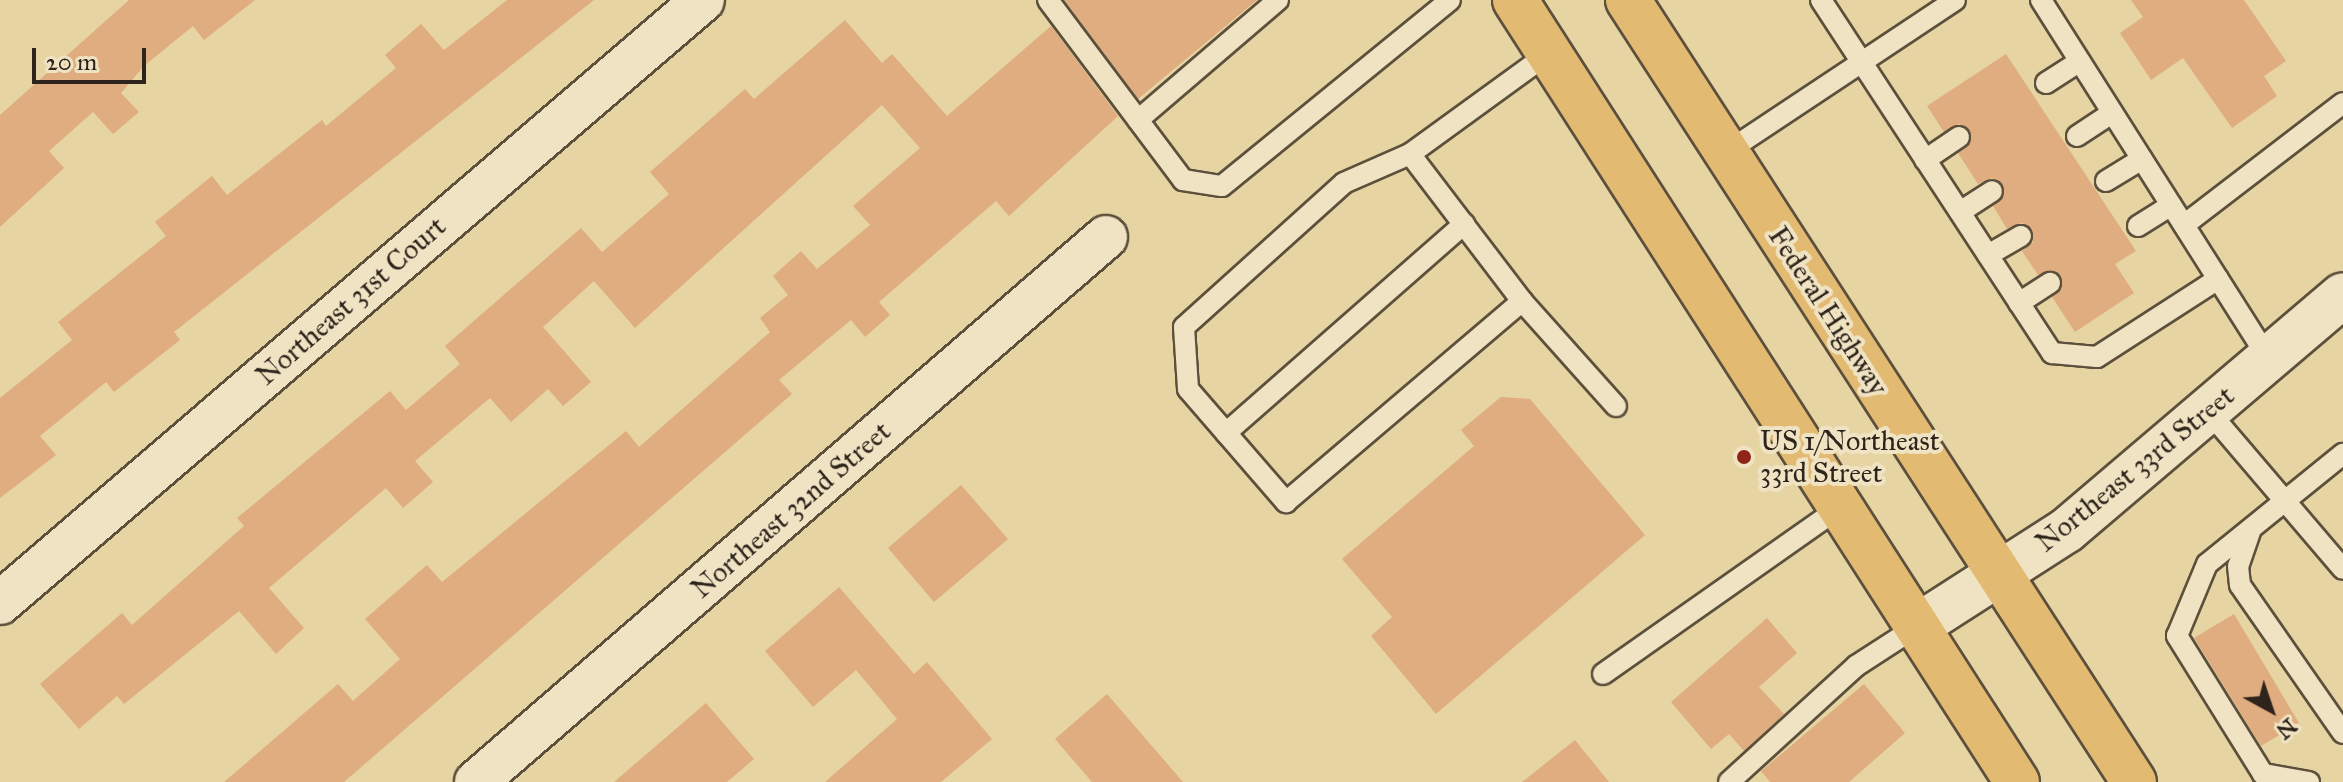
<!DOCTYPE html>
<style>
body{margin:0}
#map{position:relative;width:2343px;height:782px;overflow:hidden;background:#e6d4a2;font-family:"IM FELL Great Primer",serif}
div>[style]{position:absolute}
.building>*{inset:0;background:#dfad7f}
.roads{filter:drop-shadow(2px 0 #5c503d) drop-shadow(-2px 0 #5c503d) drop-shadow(0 2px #5c503d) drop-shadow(0 -2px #5c503d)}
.lane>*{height:20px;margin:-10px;padding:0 10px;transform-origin:10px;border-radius:10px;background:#efe3c3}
.street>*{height:42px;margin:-21px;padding:0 21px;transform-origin:21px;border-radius:21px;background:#efe3c3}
.secondary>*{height:44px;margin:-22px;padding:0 22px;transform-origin:22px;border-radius:22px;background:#efe3c3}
.primary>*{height:44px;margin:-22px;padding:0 22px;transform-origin:22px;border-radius:22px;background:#e3ba71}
.dots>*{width:22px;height:22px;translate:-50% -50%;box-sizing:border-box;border:4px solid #efe3c3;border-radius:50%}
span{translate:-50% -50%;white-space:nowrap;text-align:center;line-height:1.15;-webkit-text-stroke:8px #efe3c3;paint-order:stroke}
.street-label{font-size:28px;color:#2e241b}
.poi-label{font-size:28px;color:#2e241b}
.left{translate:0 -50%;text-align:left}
.north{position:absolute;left:2231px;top:670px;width:80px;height:80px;-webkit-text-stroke:6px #efe3c3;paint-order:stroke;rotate:140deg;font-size:22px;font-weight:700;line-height:32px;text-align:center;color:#2e241b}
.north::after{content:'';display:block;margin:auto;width:28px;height:36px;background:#2e241b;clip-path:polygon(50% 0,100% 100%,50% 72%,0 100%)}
.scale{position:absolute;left:32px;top:48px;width:114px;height:36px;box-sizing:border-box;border:4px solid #2e241b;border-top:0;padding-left:10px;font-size:24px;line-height:28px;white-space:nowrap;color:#2e241b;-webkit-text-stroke:6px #efe3c3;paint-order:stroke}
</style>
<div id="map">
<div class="building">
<i style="clip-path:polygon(129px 0,255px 0,204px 40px,193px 26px,144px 66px,121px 93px,139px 112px,113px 134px,93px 112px,49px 151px,64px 168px,0 227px,0 115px)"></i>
<i style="clip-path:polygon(507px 0,594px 0,174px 332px,180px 340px,114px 392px,106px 382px,40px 436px,56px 455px,0 498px,0 398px,72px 340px,58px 322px,166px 236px,155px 222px,212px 176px,227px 195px,322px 120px,326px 126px,396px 68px,385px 55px,421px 24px,444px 50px)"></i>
<i style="clip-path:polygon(1064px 0,1257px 0,1138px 99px)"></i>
<i style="clip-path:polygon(2131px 0,2244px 0,2286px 61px,2264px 76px,2277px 96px,2232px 128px,2183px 58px,2151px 80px,2120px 33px,2143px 17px)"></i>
<i style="clip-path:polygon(845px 20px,882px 63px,892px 54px,947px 116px,1051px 26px,1118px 116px,1009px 216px,996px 201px,879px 302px,890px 315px,865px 337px,851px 320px,779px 380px,792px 394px,344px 782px,224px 782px,338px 684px,353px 701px,400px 659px,365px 619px,427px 565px,442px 582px,626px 431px,639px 447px,770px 332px,760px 318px,788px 295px,773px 276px,801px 251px,817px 269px,870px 225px,853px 206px,920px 148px,882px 105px,635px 328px,594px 281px,543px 327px,591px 382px,563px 406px,548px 389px,511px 422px,490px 398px,415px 461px,433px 482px,403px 508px,386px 488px,269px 588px,304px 628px,276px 654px,239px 611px,124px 704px,117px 696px,79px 729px,40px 684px,122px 613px,132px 625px,244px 526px,237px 518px,390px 391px,406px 410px,460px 364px,445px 346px,581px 228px,602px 252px,669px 194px,650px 172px,745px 89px,754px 99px)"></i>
<i style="clip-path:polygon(2006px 54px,2136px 251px,2115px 264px,2134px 293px,2075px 332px,2052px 297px,2062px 288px,2060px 275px,2038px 275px,2022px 251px,2033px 242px,2032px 229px,2022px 223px,2007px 229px,1993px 206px,2004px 196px,2002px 183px,1992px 178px,1978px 184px,1958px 153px,1970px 143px,1970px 130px,1959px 124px,1944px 132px,1927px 106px)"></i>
<i style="clip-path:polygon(1501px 397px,1530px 399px,1645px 535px,1436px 714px,1371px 636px,1392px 617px,1342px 559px,1474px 446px,1461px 430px)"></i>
<i style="clip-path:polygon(961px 485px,1008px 539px,934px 602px,888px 548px)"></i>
<i style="clip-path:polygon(839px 587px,914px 674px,927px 662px,992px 739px,941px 782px,825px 782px,897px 719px,856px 670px,813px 707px,765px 651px)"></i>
<i style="clip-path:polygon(2234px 614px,2299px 723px,2261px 746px,2194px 638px)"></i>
<i style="clip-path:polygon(1767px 618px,1797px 653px,1759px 687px,1784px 714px,1744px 751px,1729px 734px,1711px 749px,1671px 702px)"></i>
<i style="clip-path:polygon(1864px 684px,1905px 733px,1849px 782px,1770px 782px,1761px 771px)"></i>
<i style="clip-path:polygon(1107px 694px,1183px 782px,1092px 782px,1055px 739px)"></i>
<i style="clip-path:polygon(706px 703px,754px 759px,727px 782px,614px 782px)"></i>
<i style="clip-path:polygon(1575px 740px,1609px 782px,1522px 782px)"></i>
</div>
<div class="roads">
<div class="lane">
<i style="left:1048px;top:0;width:150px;rotate:53.1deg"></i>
<i style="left:1278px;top:0;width:184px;rotate:139.4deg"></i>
<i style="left:1138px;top:120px;width:75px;rotate:53.1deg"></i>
<i style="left:1183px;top:180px;width:39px;rotate:9deg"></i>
<i style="left:1222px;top:186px;width:294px;rotate:-39.2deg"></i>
<i style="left:1821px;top:0;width:422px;rotate:56.8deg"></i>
<i style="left:2052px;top:353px;width:45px;rotate:5.1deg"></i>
<i style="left:2097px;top:357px;width:144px;rotate:-32.8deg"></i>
<i style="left:2041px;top:0;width:425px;rotate:57.6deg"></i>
<i style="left:1549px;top:53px;width:172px;rotate:144deg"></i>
<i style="left:1410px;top:154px;width:72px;rotate:156.3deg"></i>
<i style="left:1344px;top:183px;width:215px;rotate:138deg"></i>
<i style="left:1184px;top:327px;width:62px;rotate:86.3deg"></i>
<i style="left:1188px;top:389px;width:150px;rotate:49.1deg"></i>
<i style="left:1286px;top:502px;width:310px;rotate:-40.4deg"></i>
<i style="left:1522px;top:301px;width:141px;rotate:48.2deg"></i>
<i style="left:2046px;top:83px;width:40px;rotate:-32.9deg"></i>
<i style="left:2077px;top:136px;width:42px;rotate:-33.3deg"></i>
<i style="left:1725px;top:153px;width:276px;rotate:-33.6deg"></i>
<i style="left:1410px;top:154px;width:185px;rotate:52.7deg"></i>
<i style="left:1925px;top:160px;width:41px;rotate:-34.1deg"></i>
<i style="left:2106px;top:181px;width:42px;rotate:-31.4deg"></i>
<i style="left:1960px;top:212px;width:38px;rotate:-33deg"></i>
<i style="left:2184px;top:225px;width:200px;rotate:-37.5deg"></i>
<i style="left:2138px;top:226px;width:39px;rotate:-32deg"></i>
<i style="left:1988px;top:255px;width:38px;rotate:-30deg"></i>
<i style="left:2019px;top:303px;width:37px;rotate:-33deg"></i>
<i style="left:2209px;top:412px;width:206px;rotate:49.5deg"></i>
<i style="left:1226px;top:433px;width:317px;rotate:-41.3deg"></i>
<i style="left:2250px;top:532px;width:36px;rotate:109deg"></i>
<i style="left:2238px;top:566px;width:19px;rotate:84deg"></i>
<i style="left:2240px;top:585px;width:180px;rotate:55.2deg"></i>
<i style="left:1603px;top:674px;width:291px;rotate:-35.1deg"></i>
<i style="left:1729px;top:782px;width:172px;rotate:-42.4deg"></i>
<i style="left:1856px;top:666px;width:72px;rotate:-33deg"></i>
<i style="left:2309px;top:782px;width:47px;rotate:-170.1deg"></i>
<i style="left:2263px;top:774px;width:163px;rotate:-121.9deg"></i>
<i style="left:2177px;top:636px;width:78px;rotate:-67.4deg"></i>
<i style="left:2207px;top:564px;width:175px;rotate:-39deg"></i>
</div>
<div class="street">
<i style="left:0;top:603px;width:926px;rotate:-40.62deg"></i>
<i style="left:476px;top:782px;width:833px;rotate:-40.86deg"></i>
</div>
<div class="secondary">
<i style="left:1916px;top:627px;width:179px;rotate:-32.7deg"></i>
<i style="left:2067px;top:530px;width:362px;rotate:-40.4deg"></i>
</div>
<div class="primary">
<i style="left:1515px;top:0;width:929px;rotate:57.3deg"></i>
<i style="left:1628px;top:0;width:931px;rotate:57.09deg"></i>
</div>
</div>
<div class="dots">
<i style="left:1744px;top:457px;background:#8f2418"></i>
</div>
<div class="street-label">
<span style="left:351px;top:301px;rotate:-41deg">Northeast 31st Court</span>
<span style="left:1828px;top:311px;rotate:57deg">Federal Highway</span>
<span style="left:2135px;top:469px;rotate:-39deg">Northeast 33rd Street</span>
<span style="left:791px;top:510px;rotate:-41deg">Northeast 32nd Street</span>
</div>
<div class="poi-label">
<span class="left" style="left:1760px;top:457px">US 1/Northeast<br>33rd Street</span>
</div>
<div class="north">N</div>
<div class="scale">20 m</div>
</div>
